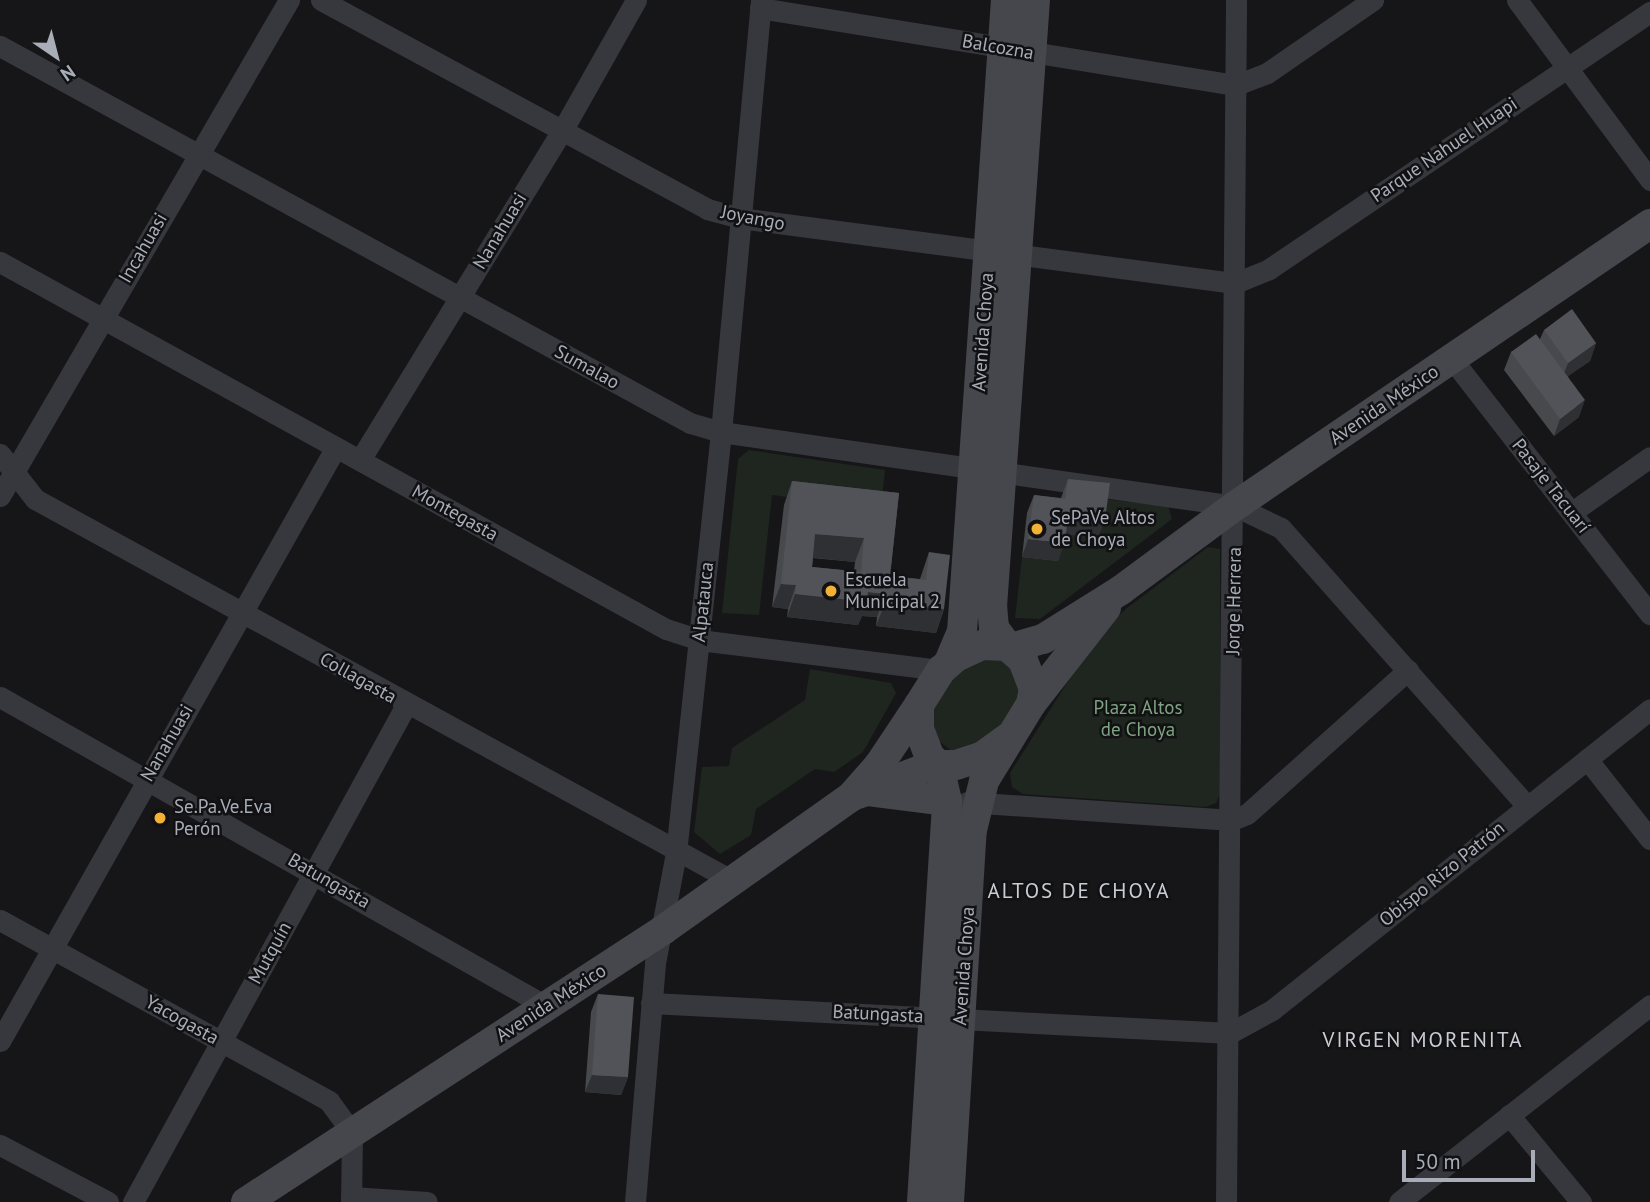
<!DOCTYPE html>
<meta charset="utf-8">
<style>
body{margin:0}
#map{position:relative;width:1650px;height:1202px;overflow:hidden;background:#161618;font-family:"PT Sans",sans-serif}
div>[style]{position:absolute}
.green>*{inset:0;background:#1e261f}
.street>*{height:21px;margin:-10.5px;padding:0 10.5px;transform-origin:10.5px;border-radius:10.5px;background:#37383d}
.secondary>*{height:30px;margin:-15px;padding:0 15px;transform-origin:15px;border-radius:15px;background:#45474d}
.wall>*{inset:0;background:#47494d}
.shaded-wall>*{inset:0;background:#2f3033}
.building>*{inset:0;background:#525359}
.dots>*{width:19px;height:19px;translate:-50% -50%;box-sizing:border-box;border:4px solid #111113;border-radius:50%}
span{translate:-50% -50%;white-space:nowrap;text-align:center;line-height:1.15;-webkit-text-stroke:5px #111113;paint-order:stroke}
.street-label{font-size:19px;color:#a8adb8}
.poi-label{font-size:19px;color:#a8adb8}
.left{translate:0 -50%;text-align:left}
.park-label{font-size:19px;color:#7fa381}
.neighbourhood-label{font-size:21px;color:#c9ccd4;letter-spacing:2px}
.north{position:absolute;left:21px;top:21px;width:70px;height:70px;-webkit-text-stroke:5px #111113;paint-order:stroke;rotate:145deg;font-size:19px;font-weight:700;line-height:28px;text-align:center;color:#a8adb8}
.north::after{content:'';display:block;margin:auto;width:24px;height:32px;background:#a8adb8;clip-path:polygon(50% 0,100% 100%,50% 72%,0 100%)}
.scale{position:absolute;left:1402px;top:1150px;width:133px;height:32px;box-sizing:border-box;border:4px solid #a8adb8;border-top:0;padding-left:9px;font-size:21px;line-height:24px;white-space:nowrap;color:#a8adb8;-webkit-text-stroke:5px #111113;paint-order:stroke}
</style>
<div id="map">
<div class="green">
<i style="clip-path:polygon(749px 450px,885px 470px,881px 509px,772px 495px,759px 615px,722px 613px,738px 459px)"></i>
<i style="clip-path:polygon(1103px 499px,1168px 506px,1172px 519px,1040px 619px,1015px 618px,1022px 557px,1061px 534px)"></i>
<i style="clip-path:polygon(1208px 547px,1220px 549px,1221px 792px,1216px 803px,1206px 807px,1023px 794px,1012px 787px,1010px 773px,1096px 637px,1127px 608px)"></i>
<i style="clip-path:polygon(1002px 655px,1024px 684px,1002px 734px,953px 752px,939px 741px,932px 720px,934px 705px,960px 665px)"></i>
<i style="clip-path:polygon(810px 669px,891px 683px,896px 693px,863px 752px,834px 772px,815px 769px,756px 809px,751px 835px,720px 854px,694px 832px,702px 767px,729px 766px,732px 748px,805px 700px)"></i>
</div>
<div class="street">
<i style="left:321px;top:0;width:439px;rotate:28.4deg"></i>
<i style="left:707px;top:209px;width:34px;rotate:15deg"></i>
<i style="left:740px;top:218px;width:499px;rotate:7.5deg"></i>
<i style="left:1235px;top:283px;width:37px;rotate:-22deg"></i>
<i style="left:1269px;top:269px;width:460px;rotate:-34deg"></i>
<i style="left:1517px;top:0;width:224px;rotate:53.5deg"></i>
<i style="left:760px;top:8px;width:482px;rotate:9.2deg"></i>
<i style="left:1236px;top:85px;width:33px;rotate:-21deg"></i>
<i style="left:1267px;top:73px;width:129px;rotate:-34.6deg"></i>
<i style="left:0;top:46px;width:786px;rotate:28.65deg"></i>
<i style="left:690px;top:423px;width:32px;rotate:16deg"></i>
<i style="left:721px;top:432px;width:519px;rotate:8.19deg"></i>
<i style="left:1235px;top:506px;width:51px;rotate:25.6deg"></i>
<i style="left:1281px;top:528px;width:371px;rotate:48.5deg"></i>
<i style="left:0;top:262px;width:760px;rotate:28.86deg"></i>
<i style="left:666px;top:629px;width:35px;rotate:18deg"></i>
<i style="left:699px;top:640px;width:244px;rotate:7.1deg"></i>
<i style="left:1452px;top:359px;width:323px;rotate:52.2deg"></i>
<i style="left:0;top:454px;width:57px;rotate:52.1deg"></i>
<i style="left:35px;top:499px;width:796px;rotate:28.69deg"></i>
<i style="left:360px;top:460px;width:386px;rotate:-58.5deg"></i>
<i style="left:562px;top:131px;width:150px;rotate:-60.5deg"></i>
<i style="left:0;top:496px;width:574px;rotate:-59.77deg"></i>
<i style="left:1572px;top:512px;width:95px;rotate:-35.2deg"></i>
<i style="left:0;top:697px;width:627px;rotate:29.51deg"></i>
<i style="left:1587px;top:759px;width:102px;rotate:51.8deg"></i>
<i style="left:967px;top:802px;width:266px;rotate:3.9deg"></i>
<i style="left:1232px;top:820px;width:16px;rotate:-22deg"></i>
<i style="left:1247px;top:814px;width:216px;rotate:-41.8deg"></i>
<i style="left:0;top:920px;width:376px;rotate:28.8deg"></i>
<i style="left:329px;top:1101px;width:39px;rotate:54deg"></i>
<i style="left:352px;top:1133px;width:69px;rotate:90.8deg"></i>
<i style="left:651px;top:1003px;width:580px;rotate:2.97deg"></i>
<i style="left:1230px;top:1033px;width:48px;rotate:-28.7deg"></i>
<i style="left:1272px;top:1010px;width:483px;rotate:-38.5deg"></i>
<i style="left:0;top:1041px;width:682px;rotate:-60.51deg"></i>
<i style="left:1509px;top:1115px;width:113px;rotate:50.4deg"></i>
<i style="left:0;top:1145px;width:122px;rotate:27.8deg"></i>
<i style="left:351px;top:1197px;width:76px;rotate:3.8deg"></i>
<i style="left:133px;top:1202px;width:567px;rotate:-61.22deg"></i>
<i style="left:635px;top:1202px;width:240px;rotate:-85.2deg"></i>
<i style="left:655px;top:963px;width:112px;rotate:-79.2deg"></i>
<i style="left:676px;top:853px;width:423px;rotate:-83.9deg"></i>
<i style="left:721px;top:432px;width:434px;rotate:-84.7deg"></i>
<i style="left:1226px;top:1202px;width:1202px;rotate:-89.52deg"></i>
<i style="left:1399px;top:1202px;width:319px;rotate:-38.1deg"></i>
</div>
<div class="secondary">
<i style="left:1007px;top:646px;width:22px;rotate:-126deg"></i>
<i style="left:994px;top:628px;width:21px;rotate:-95deg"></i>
<i style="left:992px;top:607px;width:609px;rotate:-85.95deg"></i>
<i style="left:1011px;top:648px;width:33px;rotate:-16deg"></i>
<i style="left:1043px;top:639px;width:92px;rotate:-32.1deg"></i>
<i style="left:1121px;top:590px;width:142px;rotate:-36.4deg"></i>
<i style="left:1235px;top:506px;width:502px;rotate:-34.2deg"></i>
<i style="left:949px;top:662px;width:33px;rotate:-67deg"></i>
<i style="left:962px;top:632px;width:634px;rotate:-86.02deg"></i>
<i style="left:1031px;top:704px;width:122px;rotate:-52deg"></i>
<i style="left:868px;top:791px;width:80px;rotate:7.2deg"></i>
<i style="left:858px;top:794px;width:84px;rotate:-21deg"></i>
<i style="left:246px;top:1202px;width:498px;rotate:-33.1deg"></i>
<i style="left:663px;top:930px;width:230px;rotate:-35.3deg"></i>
<i style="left:851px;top:797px;width:43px;rotate:-48.8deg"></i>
<i style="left:879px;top:765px;width:72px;rotate:-56.3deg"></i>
<i style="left:922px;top:1202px;width:402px;rotate:-86.4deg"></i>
<i style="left:947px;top:801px;width:37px;rotate:-103deg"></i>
<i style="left:949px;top:1202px;width:373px;rotate:-86.5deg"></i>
<i style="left:972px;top:830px;width:50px;rotate:-76.2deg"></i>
<i style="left:984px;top:781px;width:90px;rotate:-58.6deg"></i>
<i style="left:1031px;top:704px;width:15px;rotate:-79deg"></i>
<i style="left:1034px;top:689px;width:31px;rotate:-111deg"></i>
<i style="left:1023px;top:660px;width:21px;rotate:-139deg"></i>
<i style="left:1007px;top:646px;width:25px;rotate:-178deg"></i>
<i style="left:982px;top:645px;width:29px;rotate:155deg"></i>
<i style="left:956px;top:657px;width:20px;rotate:139deg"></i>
<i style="left:941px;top:670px;width:41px;rotate:122.2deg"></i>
<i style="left:919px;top:705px;width:24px;rotate:90deg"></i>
<i style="left:919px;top:729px;width:30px;rotate:69deg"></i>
<i style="left:930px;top:757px;width:12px;rotate:42deg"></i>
<i style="left:939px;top:765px;width:17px"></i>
<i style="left:956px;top:765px;width:28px;rotate:-18deg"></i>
<i style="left:983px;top:756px;width:32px;rotate:-36deg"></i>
</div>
<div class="wall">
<i style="clip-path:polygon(1544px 330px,1596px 343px,1590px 361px,1568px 376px,1579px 417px,1554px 436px,1504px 370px,1511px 352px,1540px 339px)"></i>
<i style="clip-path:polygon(1068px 479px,1098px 538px,1066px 534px,1058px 561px,1022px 557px,1027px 513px,1034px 495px,1061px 498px)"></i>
<i style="clip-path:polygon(evenodd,792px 481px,899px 493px,890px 576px,920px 579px,929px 552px,944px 609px,936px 633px,876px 626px,877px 617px,862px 616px,858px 625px,787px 617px,788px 609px,772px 607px,784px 505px,792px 481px,813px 558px,855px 562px,854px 571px,812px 567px,813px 558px)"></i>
<i style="clip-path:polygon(598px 994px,628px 1077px,621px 1095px,585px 1092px,591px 1012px)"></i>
</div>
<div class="shaded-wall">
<i style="clip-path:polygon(1596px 343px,1590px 361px,1561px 381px,1568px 363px)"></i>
<i style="clip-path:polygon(1585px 400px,1579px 417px,1554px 436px,1560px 419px)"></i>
<i style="clip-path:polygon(1068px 516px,1105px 520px,1098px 538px,1061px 534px)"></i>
<i style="clip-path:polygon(815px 534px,864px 538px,855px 562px,807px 557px)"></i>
<i style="clip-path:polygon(1028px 539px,1065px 543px,1058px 561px,1022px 557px)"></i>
<i style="clip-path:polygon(781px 584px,796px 585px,788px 609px,772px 607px)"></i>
<i style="clip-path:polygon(868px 592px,886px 594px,877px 617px,862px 616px,858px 625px,787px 617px,795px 594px)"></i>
<i style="clip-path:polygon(885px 603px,944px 609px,936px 633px,876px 626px)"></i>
<i style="clip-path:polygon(592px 1075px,628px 1077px,621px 1095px,585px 1092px)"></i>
</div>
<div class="building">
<i style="clip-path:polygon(1572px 309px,1596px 343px,1568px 363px,1544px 330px)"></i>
<i style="clip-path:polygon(1536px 334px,1585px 400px,1560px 419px,1511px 352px)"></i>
<i style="clip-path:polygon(1068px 479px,1110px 483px,1105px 520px,1068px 516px,1065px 543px,1028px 539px,1034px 495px,1065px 499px)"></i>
<i style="clip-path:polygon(evenodd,792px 481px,899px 493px,890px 576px,926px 580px,929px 552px,950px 555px,944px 609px,885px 603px,886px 594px,868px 592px,867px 602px,795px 594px,796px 585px,781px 584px,792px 481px,815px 534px,864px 538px,861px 572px,812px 567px,815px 534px)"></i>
<i style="clip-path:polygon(598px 994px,634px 997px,628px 1077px,592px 1075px)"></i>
</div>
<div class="dots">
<i style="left:1037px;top:529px;background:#f2b134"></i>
<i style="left:831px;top:591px;background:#f2b134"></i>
<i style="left:160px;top:818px;background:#f2b134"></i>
</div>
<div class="street-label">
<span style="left:998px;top:47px;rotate:10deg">Balcozna</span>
<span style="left:1444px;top:150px;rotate:-34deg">Parque Nahuel Huapi</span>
<span style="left:753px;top:218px;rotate:11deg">Joyango</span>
<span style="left:500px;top:231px;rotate:-59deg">Nanahuasi</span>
<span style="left:143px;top:248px;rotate:-60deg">Incahuasi</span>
<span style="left:983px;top:332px;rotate:-86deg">Avenida Choya</span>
<span style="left:587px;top:367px;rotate:29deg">Sumalao</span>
<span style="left:1384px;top:405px;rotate:-34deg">Avenida México</span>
<span style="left:1551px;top:486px;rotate:52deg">Pasaje Tacuarí</span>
<span style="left:455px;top:513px;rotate:29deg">Montegasta</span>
<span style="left:1234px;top:601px;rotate:-89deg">Jorge Herrera</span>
<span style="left:703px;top:602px;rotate:-84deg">Alpatauca</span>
<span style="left:358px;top:678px;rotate:29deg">Collagasta</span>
<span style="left:167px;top:743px;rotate:-60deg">Nanahuasi</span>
<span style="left:1442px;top:874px;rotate:-39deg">Obispo Rizo Patrón</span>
<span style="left:329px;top:881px;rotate:30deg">Batungasta</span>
<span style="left:270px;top:953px;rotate:-61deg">Mutquín</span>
<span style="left:964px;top:966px;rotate:-86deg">Avenida Choya</span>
<span style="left:551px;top:1003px;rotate:-33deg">Avenida México</span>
<span style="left:878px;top:1014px;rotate:3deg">Batungasta</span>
<span style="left:182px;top:1020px;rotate:29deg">Yacogasta</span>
</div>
<div class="poi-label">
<span class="left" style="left:1051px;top:529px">SePaVe Altos<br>de Choya</span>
<span class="left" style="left:845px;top:591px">Escuela<br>Municipal 2</span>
<span class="left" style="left:174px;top:818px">Se.Pa.Ve.Eva<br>Perón</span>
</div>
<div class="park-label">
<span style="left:1138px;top:719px">Plaza Altos<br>de Choya</span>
</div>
<div class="neighbourhood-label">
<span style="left:1079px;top:891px">ALTOS DE CHOYA</span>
<span style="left:1423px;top:1040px">VIRGEN MORENITA</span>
</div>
<div class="north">N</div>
<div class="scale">50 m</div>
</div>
